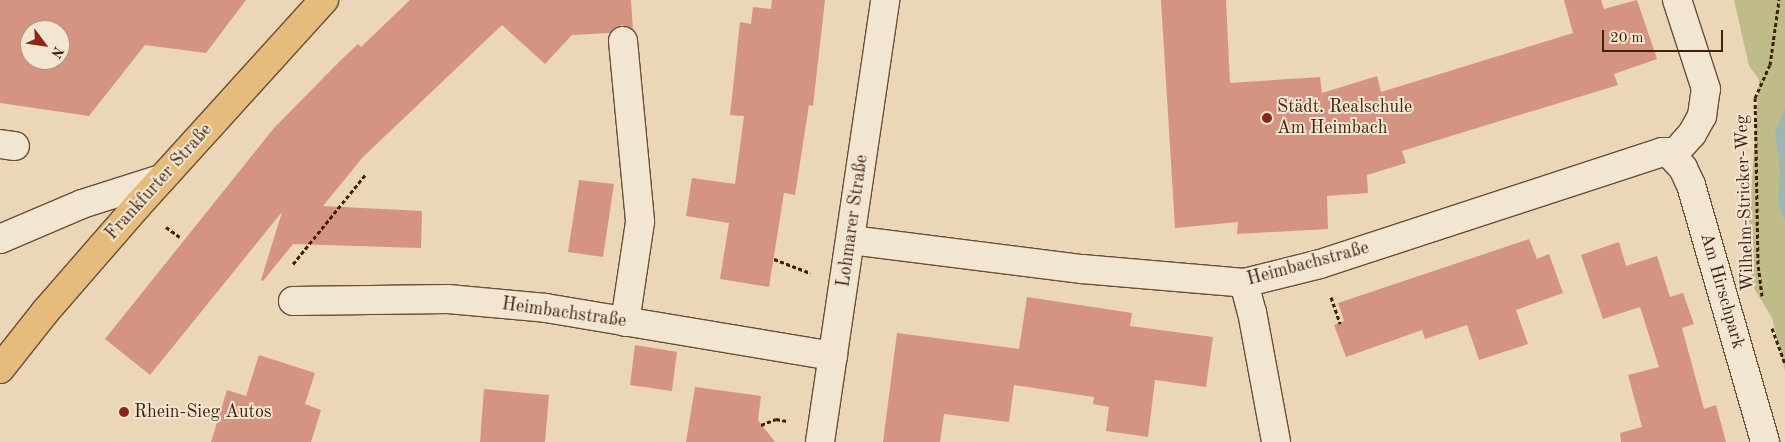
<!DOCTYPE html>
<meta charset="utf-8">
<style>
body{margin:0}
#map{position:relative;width:1785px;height:442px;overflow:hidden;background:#ebd7b8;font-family:"Old Standard TT",serif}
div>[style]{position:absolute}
.green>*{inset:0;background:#c0bc89}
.water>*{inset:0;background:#99b8b4}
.building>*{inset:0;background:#d59482}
.path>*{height:3px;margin-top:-1.5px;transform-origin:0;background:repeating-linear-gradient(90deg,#3f210b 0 4px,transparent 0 6.5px)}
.roads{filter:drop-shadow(1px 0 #6a4e36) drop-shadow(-1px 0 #6a4e36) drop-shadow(0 1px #6a4e36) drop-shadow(0 -1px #6a4e36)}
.minor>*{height:28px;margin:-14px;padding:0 14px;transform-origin:14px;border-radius:14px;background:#f2e5d1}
.major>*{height:28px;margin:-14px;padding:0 14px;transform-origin:14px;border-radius:14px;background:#e6bc7c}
.dots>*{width:14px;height:14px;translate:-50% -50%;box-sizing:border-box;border:2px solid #f2e5d1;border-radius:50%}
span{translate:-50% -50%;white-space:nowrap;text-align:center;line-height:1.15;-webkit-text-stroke:4px #f2e5d1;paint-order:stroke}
.poi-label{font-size:18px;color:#3f210b}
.left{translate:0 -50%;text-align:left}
.street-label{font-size:18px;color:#3f210b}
.north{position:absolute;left:20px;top:20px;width:50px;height:50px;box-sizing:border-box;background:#f2e5d1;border:1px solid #aa9782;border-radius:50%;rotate:121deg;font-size:14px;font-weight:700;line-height:20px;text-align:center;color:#3f210b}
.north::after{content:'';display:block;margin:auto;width:18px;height:22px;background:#8f2418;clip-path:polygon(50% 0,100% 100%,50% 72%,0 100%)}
.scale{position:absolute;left:1602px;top:30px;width:121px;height:22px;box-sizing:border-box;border:2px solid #3f210b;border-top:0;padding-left:6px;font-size:15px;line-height:18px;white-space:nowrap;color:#3f210b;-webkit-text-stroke:4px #f2e5d1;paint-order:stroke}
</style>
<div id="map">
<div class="green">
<i style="clip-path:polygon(1734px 0,1785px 0,1785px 371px,1772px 318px,1752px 285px,1749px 223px,1759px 79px,1749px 66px)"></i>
</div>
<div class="water">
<i style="clip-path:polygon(1785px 108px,1785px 221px,1778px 204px,1780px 170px,1775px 132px)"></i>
</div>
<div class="building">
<i style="clip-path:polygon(evenodd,0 0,246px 0,206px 53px,145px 45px,89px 116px,0 103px,0 0,30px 30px,60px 30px,60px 60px,30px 60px,30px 30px)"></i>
<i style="clip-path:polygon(410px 0,631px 0,633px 30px,622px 25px,614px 28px,610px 33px,572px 35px,545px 64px,502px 25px,363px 157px,323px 206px,422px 211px,421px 248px,293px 244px,263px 281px,261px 280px,282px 212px,150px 375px,105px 339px,274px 128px,340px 61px,358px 44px,361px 47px)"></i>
<i style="clip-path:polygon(772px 0,825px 0,813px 106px,809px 105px,795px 195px,784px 193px,769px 287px,720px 279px,729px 223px,686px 216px,692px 178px,735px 184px,744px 116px,730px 115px,740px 22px,751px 24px,753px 7px,771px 9px)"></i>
<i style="clip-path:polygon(1161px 0,1226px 0,1230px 83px,1320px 77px,1322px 93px,1377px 76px,1381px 92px,1573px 33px,1564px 0,1601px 0,1604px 9px,1637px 0,1657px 59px,1614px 74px,1618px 85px,1402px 151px,1406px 163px,1367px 175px,1368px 193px,1327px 196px,1328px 229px,1237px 234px,1238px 222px,1175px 228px)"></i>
<i style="clip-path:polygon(579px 180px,614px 184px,603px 257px,568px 252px)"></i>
<i style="clip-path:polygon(1529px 239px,1537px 259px,1549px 254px,1563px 293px,1516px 310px,1528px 344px,1479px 360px,1467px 325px,1425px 339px,1422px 330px,1346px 357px,1334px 325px,1344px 321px,1338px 303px)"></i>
<i style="clip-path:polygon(1619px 242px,1626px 266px,1657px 256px,1670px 297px,1683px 293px,1694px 324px,1682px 328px,1704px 409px,1716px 405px,1726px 442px,1621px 442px,1620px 433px,1642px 427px,1628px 375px,1659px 367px,1640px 307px,1603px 319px,1581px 255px)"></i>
<i style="clip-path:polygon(1027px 297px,1132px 313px,1130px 326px,1213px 337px,1206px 387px,1155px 380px,1148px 437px,1106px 431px,1109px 407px,1093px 404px,1094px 397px,1014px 385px,1009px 422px,944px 414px,940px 442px,883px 442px,897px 333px,1019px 349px)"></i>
<i style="clip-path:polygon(635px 345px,677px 352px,672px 391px,630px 385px)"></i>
<i style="clip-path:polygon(259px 355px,315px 373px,305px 404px,321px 410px,311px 442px,211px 442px,227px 390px,246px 396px)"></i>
<i style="clip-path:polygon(695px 387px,761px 396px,758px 420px,775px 442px,686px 442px)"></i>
<i style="clip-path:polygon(484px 389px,549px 395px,545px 442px,480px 442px)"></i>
</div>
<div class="path">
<i style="left:166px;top:227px;width:17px;rotate:36deg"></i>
<i style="left:774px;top:259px;width:39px;rotate:21deg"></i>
<i style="left:293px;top:264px;width:116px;rotate:-51deg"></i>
<i style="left:1762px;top:296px;width:32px;rotate:-97deg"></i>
<i style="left:1758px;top:264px;width:166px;rotate:-91deg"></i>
<i style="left:1755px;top:98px;width:36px;rotate:-66deg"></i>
<i style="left:1770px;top:65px;width:66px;rotate:-82.1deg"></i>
<i style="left:1331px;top:297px;width:28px;rotate:71deg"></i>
<i style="left:1772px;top:328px;width:37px;rotate:70deg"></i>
<i style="left:761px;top:425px;width:16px;rotate:-22deg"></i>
<i style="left:776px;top:419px;width:11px;rotate:10deg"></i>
</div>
<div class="roads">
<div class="minor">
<i style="left:623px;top:41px;width:182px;rotate:84.6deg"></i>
<i style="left:640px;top:222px;width:101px;rotate:98.5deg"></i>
<i style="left:0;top:144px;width:15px;rotate:8deg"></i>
<i style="left:1673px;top:155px;width:28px;rotate:-48deg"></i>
<i style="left:1692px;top:134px;width:21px;rotate:-61deg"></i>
<i style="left:1702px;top:116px;width:27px;rotate:-82deg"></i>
<i style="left:1706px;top:89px;width:94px;rotate:-108deg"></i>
<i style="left:0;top:239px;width:89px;rotate:-23.1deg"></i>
<i style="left:82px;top:204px;width:83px;rotate:-17.6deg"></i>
<i style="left:851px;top:240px;width:233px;rotate:7.2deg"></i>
<i style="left:1082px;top:269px;width:163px;rotate:4.9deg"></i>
<i style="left:1244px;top:283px;width:78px;rotate:-14deg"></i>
<i style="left:1320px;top:264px;width:360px;rotate:-18.1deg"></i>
<i style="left:1662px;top:152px;width:6px"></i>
<i style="left:1668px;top:152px;width:22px;rotate:47deg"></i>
<i style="left:1683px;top:168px;width:19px;rotate:65deg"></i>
<i style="left:1691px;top:185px;width:267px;rotate:73.9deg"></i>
<i style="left:1244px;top:283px;width:30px;rotate:75deg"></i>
<i style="left:1252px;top:312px;width:132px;rotate:79.5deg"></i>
<i style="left:293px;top:301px;width:155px;rotate:-0.7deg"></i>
<i style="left:448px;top:299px;width:98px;rotate:5.2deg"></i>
<i style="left:546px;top:308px;width:291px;rotate:9.5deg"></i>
<i style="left:820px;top:442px;width:447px;rotate:-81.6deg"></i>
</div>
<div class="major">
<i style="left:0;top:369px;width:73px;rotate:-51.7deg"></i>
<i style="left:45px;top:312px;width:142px;rotate:-49deg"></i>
<i style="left:138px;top:205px;width:277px;rotate:-47.8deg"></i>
</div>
</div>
<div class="dots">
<i style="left:1267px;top:118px;background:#8f2418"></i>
<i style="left:124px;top:412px;background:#8f2418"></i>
</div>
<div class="poi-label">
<span class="left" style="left:1277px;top:118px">Städt. Realschule<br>Am Heimbach</span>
<span class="left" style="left:134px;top:412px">Rhein-Sieg Autos</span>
</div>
<div class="street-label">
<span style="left:159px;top:182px;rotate:-48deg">Frankfurter Straße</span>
<span style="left:1745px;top:203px;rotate:-92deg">Wilhelm-Stricker-Weg</span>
<span style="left:853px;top:221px;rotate:-82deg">Lohmarer Straße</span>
<span style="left:1308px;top:264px;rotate:-15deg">Heimbachstraße</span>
<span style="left:1722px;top:291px;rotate:74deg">Am Hirschpark</span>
<span style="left:564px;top:313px;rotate:8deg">Heimbachstraße</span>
</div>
<div class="north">N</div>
<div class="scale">20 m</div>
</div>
